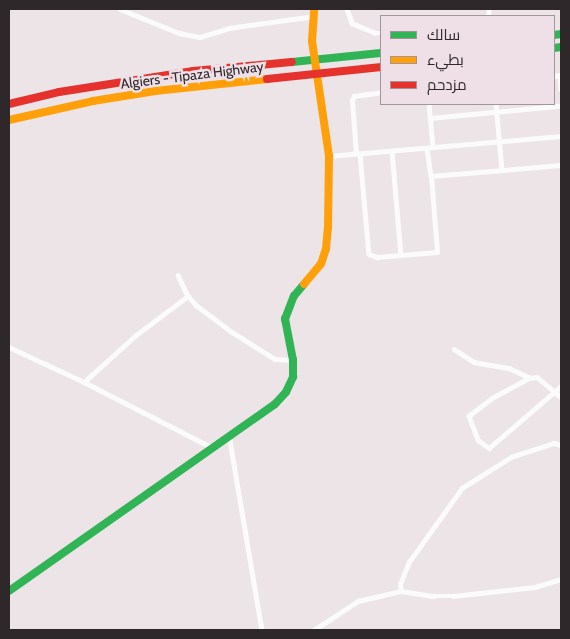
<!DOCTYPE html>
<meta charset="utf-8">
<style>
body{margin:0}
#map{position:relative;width:570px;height:639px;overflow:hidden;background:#ece4e7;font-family:Cabin,Cairo,sans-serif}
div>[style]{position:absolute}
.street>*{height:4.5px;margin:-2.25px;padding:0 2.25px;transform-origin:2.25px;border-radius:2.25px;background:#fcfbfb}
.fast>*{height:8px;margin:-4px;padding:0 4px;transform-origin:4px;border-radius:4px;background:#30b455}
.slow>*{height:8px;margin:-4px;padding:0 4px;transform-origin:4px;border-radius:4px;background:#ff9f0a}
.jam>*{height:8px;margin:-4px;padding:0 4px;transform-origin:4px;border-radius:4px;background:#e5322d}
span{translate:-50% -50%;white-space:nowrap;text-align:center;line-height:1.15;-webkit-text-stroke:5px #efe0e7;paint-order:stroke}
.street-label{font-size:14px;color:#2e282b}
.frame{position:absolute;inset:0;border:10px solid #2e282b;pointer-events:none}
.legend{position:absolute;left:380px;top:15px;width:175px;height:90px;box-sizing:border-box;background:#efe0e7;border:1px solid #a2969c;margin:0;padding:6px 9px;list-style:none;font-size:15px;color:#2e282b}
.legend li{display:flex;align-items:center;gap:10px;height:25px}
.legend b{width:25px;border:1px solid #a2969c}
</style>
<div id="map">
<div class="street">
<i style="left:120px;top:9px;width:64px;rotate:22.1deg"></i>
<i style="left:179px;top:33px;width:21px;rotate:11deg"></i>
<i style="left:200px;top:37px;width:30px;rotate:-17deg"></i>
<i style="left:229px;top:28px;width:86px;rotate:-8deg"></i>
<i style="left:347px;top:9px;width:15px;rotate:70deg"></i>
<i style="left:352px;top:23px;width:25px;rotate:23deg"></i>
<i style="left:375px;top:33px;width:6px"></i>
<i style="left:489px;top:9px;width:7px;rotate:90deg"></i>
<i style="left:560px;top:75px;width:14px;rotate:86deg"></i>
<i style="left:554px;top:76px;width:7px;rotate:-8deg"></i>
<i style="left:429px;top:104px;width:43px;rotate:84.7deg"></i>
<i style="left:496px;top:104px;width:66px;rotate:84.8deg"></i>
<i style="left:430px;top:118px;width:129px;rotate:-5.4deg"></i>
<i style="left:427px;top:148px;width:28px;rotate:82deg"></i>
<i style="left:431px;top:176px;width:130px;rotate:-4.8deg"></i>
<i style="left:392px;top:151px;width:104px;rotate:85.1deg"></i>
<i style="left:356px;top:154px;width:53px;rotate:-94.3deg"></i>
<i style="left:352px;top:101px;width:5px;rotate:-68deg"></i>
<i style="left:354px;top:96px;width:27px;rotate:-8deg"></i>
<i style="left:360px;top:154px;width:100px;rotate:84.9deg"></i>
<i style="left:369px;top:254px;width:9px;rotate:21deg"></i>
<i style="left:377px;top:257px;width:60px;rotate:-4.8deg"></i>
<i style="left:437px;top:252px;width:76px;rotate:-94.5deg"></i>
<i style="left:329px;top:156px;width:233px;rotate:-4.9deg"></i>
<i style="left:178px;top:275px;width:23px;rotate:65deg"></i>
<i style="left:188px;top:296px;width:12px;rotate:48deg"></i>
<i style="left:196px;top:305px;width:45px;rotate:36.9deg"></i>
<i style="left:232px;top:332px;width:51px;rotate:32.1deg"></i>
<i style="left:275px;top:359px;width:18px;rotate:3deg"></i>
<i style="left:9px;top:347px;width:83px;rotate:25deg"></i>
<i style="left:84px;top:382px;width:145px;rotate:27.1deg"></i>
<i style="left:454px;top:349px;width:24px;rotate:33deg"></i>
<i style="left:474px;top:362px;width:36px;rotate:10deg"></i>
<i style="left:509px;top:368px;width:23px;rotate:25deg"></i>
<i style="left:530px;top:378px;width:42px;rotate:151.6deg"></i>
<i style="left:493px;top:398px;width:30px;rotate:143deg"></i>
<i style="left:469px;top:416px;width:26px;rotate:69deg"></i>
<i style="left:478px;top:440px;width:14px;rotate:36deg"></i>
<i style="left:489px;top:448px;width:95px;rotate:-40.7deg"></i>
<i style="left:530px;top:378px;width:7px;rotate:-8deg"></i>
<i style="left:537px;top:377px;width:31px;rotate:40deg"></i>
<i style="left:84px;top:382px;width:70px;rotate:-42.1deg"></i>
<i style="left:136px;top:335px;width:65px;rotate:-36.9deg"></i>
<i style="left:229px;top:435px;width:198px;rotate:80.4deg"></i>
<i style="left:401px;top:591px;width:7px;rotate:-98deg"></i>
<i style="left:400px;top:584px;width:24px;rotate:-68deg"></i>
<i style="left:409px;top:562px;width:91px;rotate:-54.4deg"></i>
<i style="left:462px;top:488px;width:58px;rotate:-32.3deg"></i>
<i style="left:511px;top:457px;width:45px;rotate:-18deg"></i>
<i style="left:554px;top:443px;width:7px;rotate:16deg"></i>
<i style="left:314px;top:630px;width:53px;rotate:-33.4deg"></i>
<i style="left:358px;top:601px;width:44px;rotate:-13.1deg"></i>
<i style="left:401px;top:591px;width:33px;rotate:9deg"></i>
<i style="left:434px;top:596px;width:19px"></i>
<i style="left:453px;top:596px;width:82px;rotate:-6.3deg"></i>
<i style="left:535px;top:587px;width:27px;rotate:-17deg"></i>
</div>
<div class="fast">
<i style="left:554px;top:35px;width:7px;rotate:-8deg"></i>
<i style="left:554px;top:48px;width:7px;rotate:-8deg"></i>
<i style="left:292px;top:62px;width:89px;rotate:-5.8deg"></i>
<i style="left:9px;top:591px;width:325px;rotate:-35.1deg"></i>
<i style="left:275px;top:404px;width:16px;rotate:-47deg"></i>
<i style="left:286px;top:392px;width:17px;rotate:-65deg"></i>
<i style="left:293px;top:377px;width:17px;rotate:-90deg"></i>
<i style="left:293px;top:360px;width:42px;rotate:-101deg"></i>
<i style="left:285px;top:319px;width:25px;rotate:-69deg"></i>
<i style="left:294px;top:296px;width:16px;rotate:-50deg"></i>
</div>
<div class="slow">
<i style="left:9px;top:120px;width:86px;rotate:-12.7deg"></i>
<i style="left:93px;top:101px;width:63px;rotate:-9.2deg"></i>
<i style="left:155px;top:91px;width:113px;rotate:-6.1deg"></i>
<i style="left:304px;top:284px;width:26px;rotate:-50deg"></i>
<i style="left:321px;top:264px;width:16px;rotate:-72deg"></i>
<i style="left:326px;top:249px;width:21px;rotate:-85deg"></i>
<i style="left:328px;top:228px;width:72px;rotate:-89.2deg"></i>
<i style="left:329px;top:156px;width:116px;rotate:-98.4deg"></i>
<i style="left:312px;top:41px;width:32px;rotate:-86deg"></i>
</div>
<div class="jam">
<i style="left:267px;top:79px;width:115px;rotate:-6deg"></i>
<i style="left:9px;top:104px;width:51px;rotate:-13.5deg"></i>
<i style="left:59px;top:92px;width:136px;rotate:-8.9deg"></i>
<i style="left:193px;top:71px;width:99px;rotate:-5.2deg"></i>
</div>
<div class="street-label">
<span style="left:192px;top:75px;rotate:-7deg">Algiers - Tipaza Highway</span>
</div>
<div class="frame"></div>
<ul class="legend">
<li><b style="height:6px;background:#30b455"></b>سالك</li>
<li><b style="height:6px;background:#ff9f0a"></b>بطيء</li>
<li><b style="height:6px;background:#e5322d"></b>مزدحم</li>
</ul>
</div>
